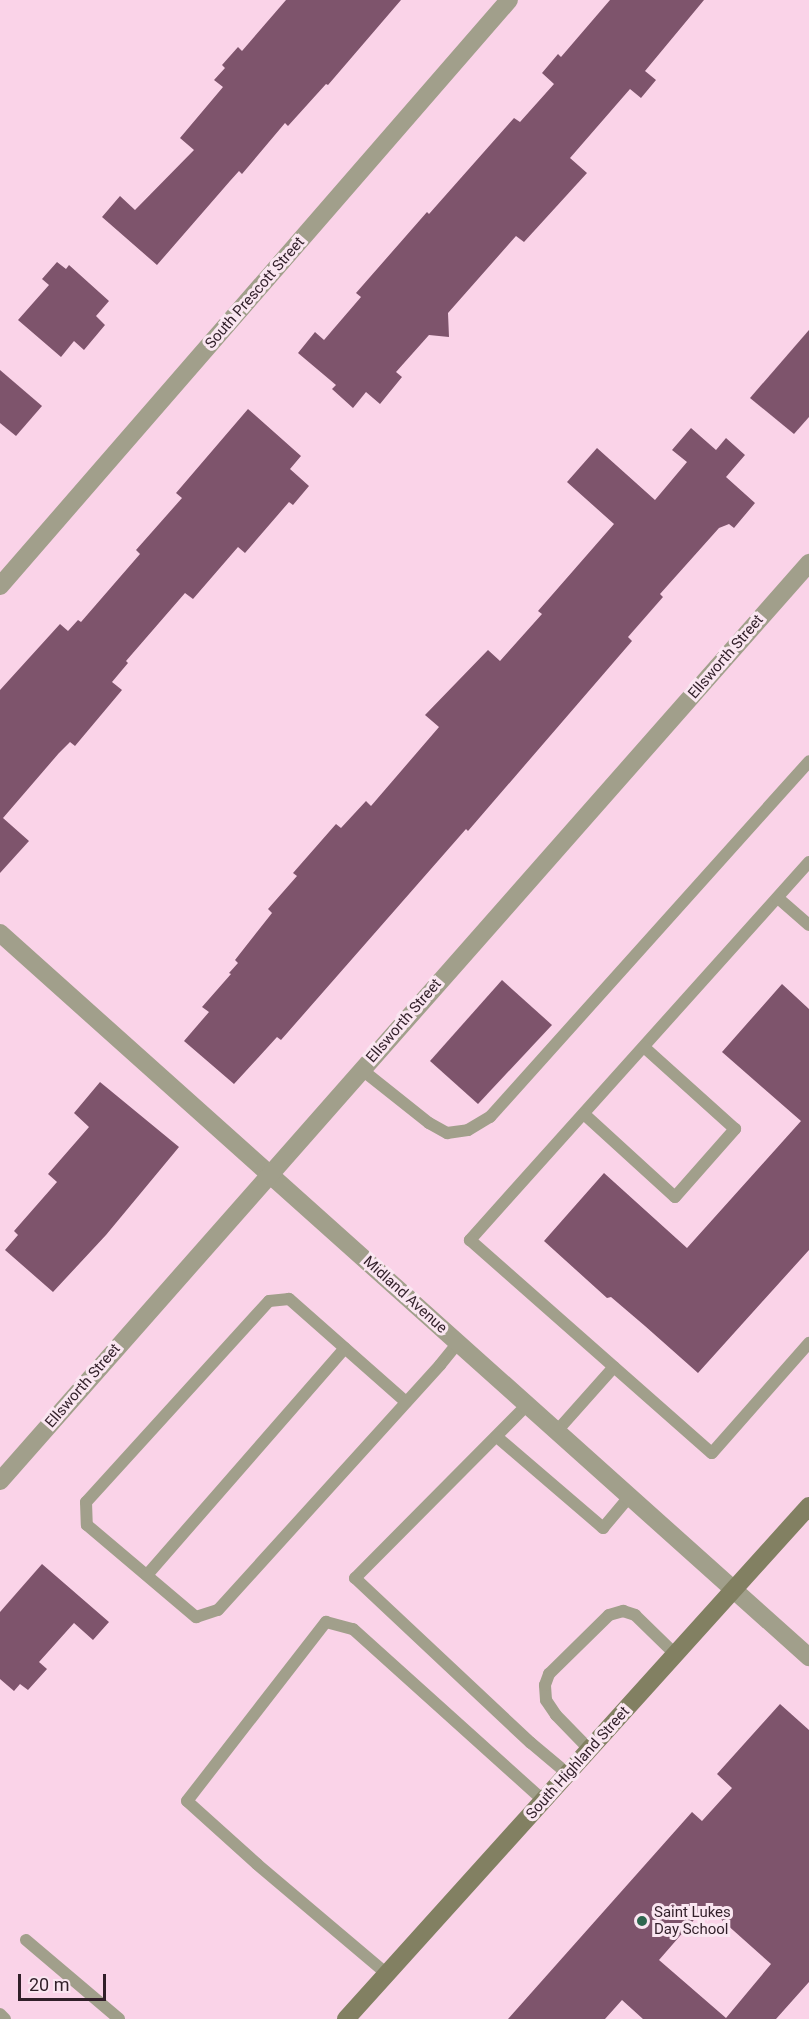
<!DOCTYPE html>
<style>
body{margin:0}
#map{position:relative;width:809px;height:2019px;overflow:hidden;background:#fad3e8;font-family:Roboto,sans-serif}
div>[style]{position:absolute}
.building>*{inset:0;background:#7e546c}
.lane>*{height:12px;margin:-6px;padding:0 6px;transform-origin:6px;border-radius:6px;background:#a19f8b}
.street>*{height:18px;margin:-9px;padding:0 9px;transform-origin:9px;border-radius:9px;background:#a19f8b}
.secondary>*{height:18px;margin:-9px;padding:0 9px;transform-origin:9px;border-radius:9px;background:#828062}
.dots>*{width:16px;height:16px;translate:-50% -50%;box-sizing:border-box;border:3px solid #fae6f1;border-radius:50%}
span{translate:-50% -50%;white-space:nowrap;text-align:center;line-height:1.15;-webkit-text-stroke:6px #fae6f1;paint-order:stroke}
.street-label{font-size:15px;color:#311f29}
.poi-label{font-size:15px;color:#311f29}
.left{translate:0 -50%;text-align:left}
.scale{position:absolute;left:18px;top:1974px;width:88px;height:27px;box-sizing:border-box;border:3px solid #311f29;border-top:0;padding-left:8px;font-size:18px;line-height:21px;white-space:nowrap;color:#311f29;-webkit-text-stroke:4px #fae6f1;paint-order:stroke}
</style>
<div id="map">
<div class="building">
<i style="clip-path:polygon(286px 0,401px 0,328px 85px,326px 84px,288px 126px,285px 123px,242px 174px,239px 171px,230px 181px,157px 265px,102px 217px,120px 196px,135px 210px,194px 150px,180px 138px,223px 87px,214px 80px,225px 68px,222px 65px,238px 47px,242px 51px)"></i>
<i style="clip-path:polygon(610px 0,704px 0,645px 71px,656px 80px,641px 98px,630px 89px,570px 158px,587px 173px,524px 242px,516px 236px,448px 313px,449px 337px,429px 335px,396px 372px,402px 377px,380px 404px,366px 392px,353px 408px,332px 389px,336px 385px,298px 353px,315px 332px,324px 340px,361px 297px,356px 293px,427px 212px,429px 214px,514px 118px,520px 122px,554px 84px,542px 73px,558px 54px,561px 57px)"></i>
<i style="clip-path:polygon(57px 262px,66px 269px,69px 265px,109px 301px,96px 316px,105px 325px,84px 350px,74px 341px,61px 357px,18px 320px,49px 285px,42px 279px)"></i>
<i style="clip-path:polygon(809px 330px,809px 417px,794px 434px,750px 398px)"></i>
<i style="clip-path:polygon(0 370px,42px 406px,16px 436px,0 423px)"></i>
<i style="clip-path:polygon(248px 409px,301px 456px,290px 469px,309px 486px,293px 505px,289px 502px,245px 553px,238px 547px,193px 599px,185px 593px,126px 661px,128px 663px,112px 682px,122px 690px,75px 746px,70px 742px,59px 753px,3px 818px,29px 841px,0 873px,0 690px,60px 624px,68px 631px,78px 620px,81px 622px,140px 554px,136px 550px,182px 498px,176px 493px)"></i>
<i style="clip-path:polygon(691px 428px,716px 450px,726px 438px,745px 455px,726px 477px,755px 503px,734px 528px,729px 524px,719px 528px,660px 594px,663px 597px,628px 637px,632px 641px,468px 831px,466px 829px,281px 1040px,277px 1037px,234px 1084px,184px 1041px,209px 1012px,202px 1007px,231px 974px,229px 973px,238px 963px,235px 960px,272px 913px,268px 909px,297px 876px,293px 873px,336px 824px,341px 828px,366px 801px,371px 806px,439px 727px,425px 715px,488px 650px,500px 661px,542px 614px,538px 611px,614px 524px,567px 482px,597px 448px,655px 500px,687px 462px,672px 450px)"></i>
<i style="clip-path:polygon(502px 980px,552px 1025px,478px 1104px,430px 1061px)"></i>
<i style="clip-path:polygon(782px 984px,809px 1009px,809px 1250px,698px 1373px,645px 1326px,611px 1297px,607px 1298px,544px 1241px,604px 1173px,687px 1248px,801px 1121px,722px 1052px)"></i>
<i style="clip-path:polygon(100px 1082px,179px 1147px,106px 1235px,53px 1292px,5px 1250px,18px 1235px,14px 1231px,57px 1182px,48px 1174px,89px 1127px,74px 1113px)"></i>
<i style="clip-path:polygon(42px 1564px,109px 1622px,93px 1640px,74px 1623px,39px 1662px,47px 1669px,28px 1690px,20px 1684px,14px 1691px,0 1679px,0 1612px)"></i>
<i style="clip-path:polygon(evenodd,780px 1704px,809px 1730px,809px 1982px,776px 2019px,643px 2019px,622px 2000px,605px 2019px,508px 2019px,692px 1812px,702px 1821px,732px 1788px,717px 1774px,780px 1704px,706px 1906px,771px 1964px,726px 2018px,659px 1960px,706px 1906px)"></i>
</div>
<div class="lane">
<i style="left:809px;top:862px;width:508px;rotate:131.89deg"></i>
<i style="left:470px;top:1240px;width:322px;rotate:41.4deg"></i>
<i style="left:712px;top:1453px;width:147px;rotate:-48.6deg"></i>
<i style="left:778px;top:898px;width:41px;rotate:41.1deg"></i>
<i style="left:361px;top:1069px;width:87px;rotate:38.5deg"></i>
<i style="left:429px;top:1123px;width:21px;rotate:29deg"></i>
<i style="left:447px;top:1133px;width:21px;rotate:-8deg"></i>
<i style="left:468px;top:1130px;width:26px;rotate:-31deg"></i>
<i style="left:490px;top:1117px;width:478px;rotate:-48.1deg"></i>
<i style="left:584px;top:1114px;width:123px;rotate:42.4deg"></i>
<i style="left:675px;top:1197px;width:91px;rotate:-48.6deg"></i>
<i style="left:735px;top:1129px;width:122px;rotate:-138deg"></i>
<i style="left:406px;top:1402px;width:156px;rotate:-138.6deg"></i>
<i style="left:289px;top:1299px;width:20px;rotate:174deg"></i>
<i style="left:269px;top:1301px;width:272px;rotate:132.3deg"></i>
<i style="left:86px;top:1502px;width:23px;rotate:88deg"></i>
<i style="left:87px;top:1525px;width:143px;rotate:40.2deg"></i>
<i style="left:196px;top:1617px;width:23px;rotate:-18deg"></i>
<i style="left:218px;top:1610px;width:331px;rotate:-47.8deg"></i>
<i style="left:440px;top:1365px;width:28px;rotate:-51deg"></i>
<i style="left:527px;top:1405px;width:244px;rotate:134.8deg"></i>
<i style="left:355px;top:1578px;width:241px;rotate:43.2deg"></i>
<i style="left:531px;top:1743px;width:48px;rotate:40deg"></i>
<i style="left:556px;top:1432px;width:87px;rotate:-48.3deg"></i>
<i style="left:497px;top:1437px;width:140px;rotate:40.6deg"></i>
<i style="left:603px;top:1528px;width:40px;rotate:-50deg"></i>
<i style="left:147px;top:1575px;width:301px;rotate:-48.9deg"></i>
<i style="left:590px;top:1750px;width:49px;rotate:-134.2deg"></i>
<i style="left:556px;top:1715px;width:18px;rotate:-124deg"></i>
<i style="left:546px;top:1700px;width:15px;rotate:-94deg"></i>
<i style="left:545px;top:1685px;width:12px;rotate:-70deg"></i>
<i style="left:549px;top:1674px;width:84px;rotate:-44.5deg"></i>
<i style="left:609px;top:1615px;width:15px;rotate:-16deg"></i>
<i style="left:623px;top:1611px;width:13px;rotate:18deg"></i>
<i style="left:635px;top:1615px;width:57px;rotate:44.3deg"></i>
<i style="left:26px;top:1940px;width:122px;rotate:40.3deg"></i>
<i style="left:387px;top:1974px;width:170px;rotate:-139.8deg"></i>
<i style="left:257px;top:1864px;width:94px;rotate:-138deg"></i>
<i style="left:187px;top:1801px;width:227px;rotate:-52.2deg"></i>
<i style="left:326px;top:1622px;width:28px;rotate:15deg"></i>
<i style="left:353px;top:1629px;width:257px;rotate:42deg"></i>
<i style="left:0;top:2014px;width:7px;rotate:45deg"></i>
</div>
<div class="street">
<i style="left:0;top:586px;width:776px;rotate:-49.02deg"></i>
<i style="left:0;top:933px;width:1086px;rotate:41.83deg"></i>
<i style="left:0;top:1481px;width:1224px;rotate:-48.61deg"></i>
</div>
<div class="secondary">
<i style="left:346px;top:2019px;width:691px;rotate:-47.93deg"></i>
</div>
<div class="dots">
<i style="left:642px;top:1921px;background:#2e674f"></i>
</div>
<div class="street-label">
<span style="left:255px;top:293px;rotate:-49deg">South Prescott Street</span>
<span style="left:726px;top:657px;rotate:-49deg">Ellsworth Street</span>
<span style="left:404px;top:1021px;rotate:-49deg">Ellsworth Street</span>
<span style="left:405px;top:1295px;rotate:42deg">Midland Avenue</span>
<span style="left:83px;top:1386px;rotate:-49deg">Ellsworth Street</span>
<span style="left:578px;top:1763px;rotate:-48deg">South Highland Street</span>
</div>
<div class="poi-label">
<span class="left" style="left:654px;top:1921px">Saint Lukes<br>Day School</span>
</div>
<div class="scale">20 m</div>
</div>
